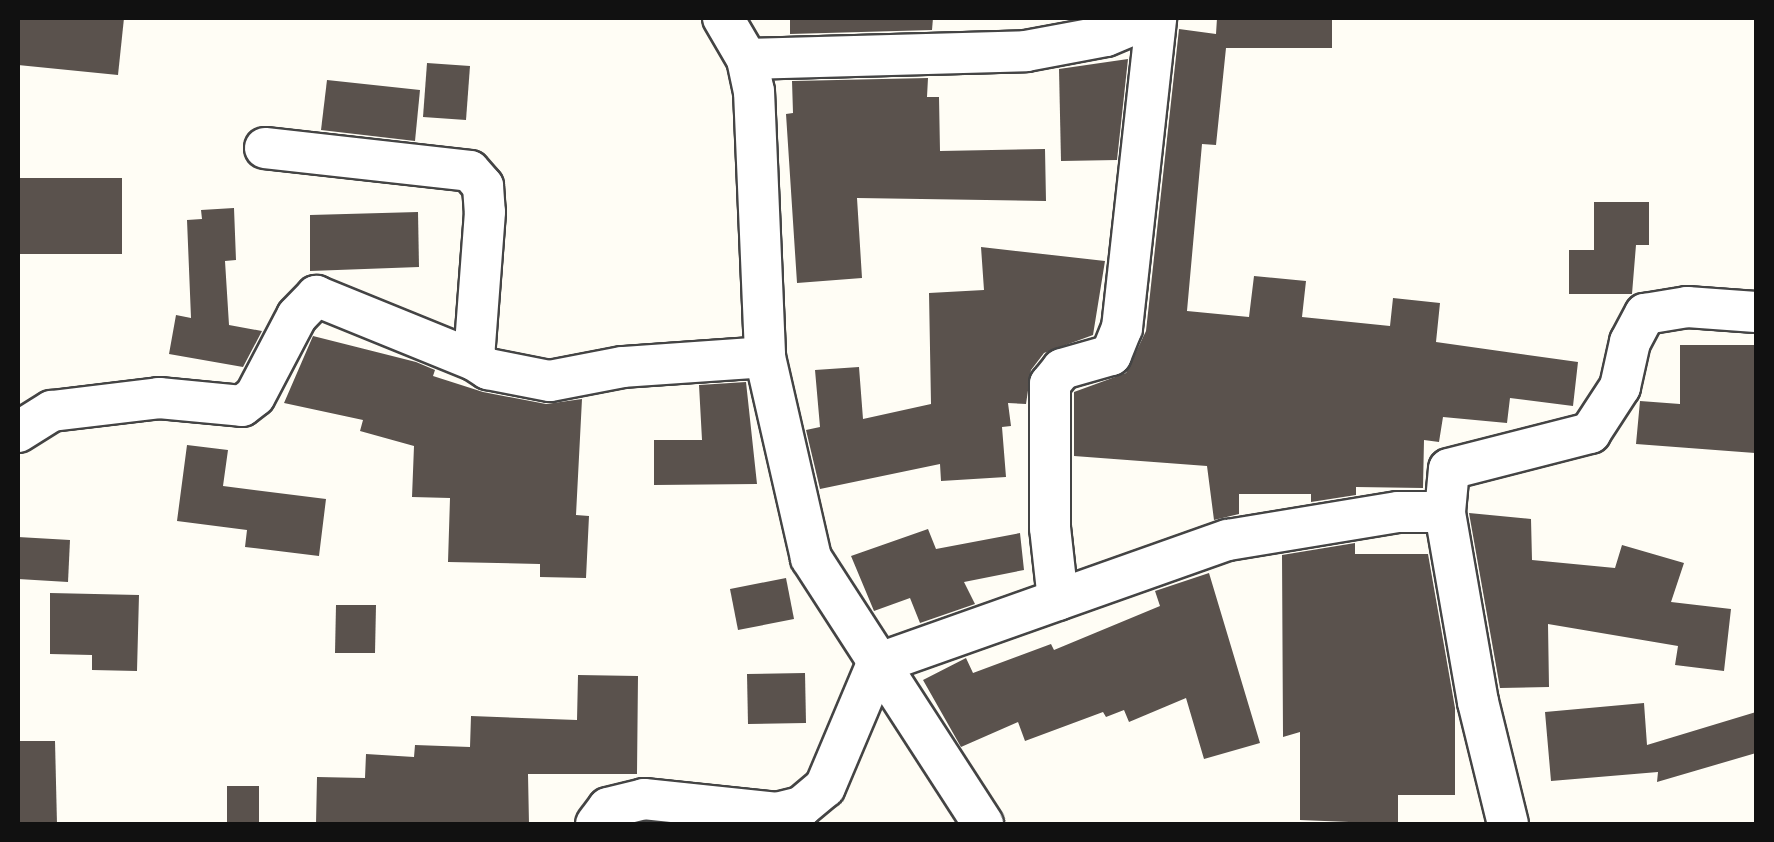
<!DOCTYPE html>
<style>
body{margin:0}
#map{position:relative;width:1774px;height:842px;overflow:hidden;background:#fffdf5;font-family:Merriweather,serif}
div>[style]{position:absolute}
.building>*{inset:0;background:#5a524d}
.roads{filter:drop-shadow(2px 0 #444) drop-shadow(-2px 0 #444) drop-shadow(0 2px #444) drop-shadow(0 -2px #444)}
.minor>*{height:40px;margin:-20px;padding:0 20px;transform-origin:20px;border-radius:20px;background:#fff}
span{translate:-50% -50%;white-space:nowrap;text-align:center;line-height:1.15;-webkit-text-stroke:10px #fff;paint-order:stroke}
.frame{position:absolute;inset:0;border:20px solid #111;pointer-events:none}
</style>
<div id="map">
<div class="building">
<i style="clip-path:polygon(18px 18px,124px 18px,118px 75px,18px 65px)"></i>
<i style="clip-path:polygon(790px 18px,933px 18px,932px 30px,790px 34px)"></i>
<i style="clip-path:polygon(1217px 18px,1332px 18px,1332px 48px,1226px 48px,1216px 145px,1202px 144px,1187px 311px,1249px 317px,1254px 276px,1306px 281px,1302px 317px,1390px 326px,1393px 298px,1440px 303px,1436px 342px,1578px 362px,1573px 406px,1510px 398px,1507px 423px,1443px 417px,1439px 442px,1424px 440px,1423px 488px,1356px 487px,1356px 495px,1311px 502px,1311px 494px,1239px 494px,1239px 514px,1214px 520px,1207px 466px,1074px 456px,1074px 392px,1126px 373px,1146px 331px,1179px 29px,1216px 34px)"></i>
<i style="clip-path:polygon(1128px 59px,1117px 160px,1061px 161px,1059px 69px)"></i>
<i style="clip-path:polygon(427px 63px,470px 66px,466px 120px,423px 117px)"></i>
<i style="clip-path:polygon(928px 78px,927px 97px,939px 97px,940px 151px,1045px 149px,1046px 201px,857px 198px,862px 278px,797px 283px,786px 114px,793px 113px,792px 81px)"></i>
<i style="clip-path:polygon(327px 80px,420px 90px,415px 141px,321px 130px)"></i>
<i style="clip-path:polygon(18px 178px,122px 178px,122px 254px,18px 254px)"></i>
<i style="clip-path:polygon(1594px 202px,1649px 202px,1649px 245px,1636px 245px,1632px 294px,1569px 294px,1569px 250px,1594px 250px)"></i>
<i style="clip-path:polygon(234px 208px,236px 260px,225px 261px,229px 325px,262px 331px,243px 367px,169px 354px,176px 315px,191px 318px,187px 220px,202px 219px,201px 210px)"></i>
<i style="clip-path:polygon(418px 212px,419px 267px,310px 271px,310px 215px)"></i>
<i style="clip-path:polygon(981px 247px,1105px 261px,1093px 335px,1044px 353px,1031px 370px,1026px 404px,1008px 403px,1011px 426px,1002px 427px,1006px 477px,941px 481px,940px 464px,820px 489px,806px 430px,820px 427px,815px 370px,859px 367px,863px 419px,931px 404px,929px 293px,984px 290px)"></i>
<i style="clip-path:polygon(313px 336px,416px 362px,435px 370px,433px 376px,483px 392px,546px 404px,582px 399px,576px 515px,589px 516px,586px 578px,540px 577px,540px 564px,448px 562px,450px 498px,412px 497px,414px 446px,360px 431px,363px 420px,284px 403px)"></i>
<i style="clip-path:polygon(1680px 345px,1755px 345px,1755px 453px,1636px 444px,1640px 401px,1680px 404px)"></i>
<i style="clip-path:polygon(746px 382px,757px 484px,654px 485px,654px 440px,702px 440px,699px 385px)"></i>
<i style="clip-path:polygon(187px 445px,228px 450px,223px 486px,326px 499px,319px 556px,245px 547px,247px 530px,177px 521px)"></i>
<i style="clip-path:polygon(1469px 513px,1531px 519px,1532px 560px,1615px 568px,1622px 545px,1684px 563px,1671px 602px,1731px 609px,1724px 671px,1675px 665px,1678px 646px,1548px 624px,1549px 687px,1500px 688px)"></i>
<i style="clip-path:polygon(928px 529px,936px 549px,1020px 533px,1024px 570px,964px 582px,975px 604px,920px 623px,910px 598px,874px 611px,851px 556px)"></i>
<i style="clip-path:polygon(18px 537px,70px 540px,68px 582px,18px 579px)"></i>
<i style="clip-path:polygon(1355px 543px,1355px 554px,1428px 554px,1455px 708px,1455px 795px,1398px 795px,1398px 824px,1300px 820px,1300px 732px,1283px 737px,1282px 555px)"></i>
<i style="clip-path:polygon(1209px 573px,1260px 743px,1204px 759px,1186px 698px,1129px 722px,1124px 710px,1106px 717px,1103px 712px,1025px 741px,1018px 722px,961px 747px,923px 680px,966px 658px,973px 673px,1051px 644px,1054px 650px,1160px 606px,1155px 591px)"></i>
<i style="clip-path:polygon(786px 578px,794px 619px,738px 630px,730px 589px)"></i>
<i style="clip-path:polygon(50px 593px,139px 595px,137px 671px,92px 670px,92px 655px,50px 654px)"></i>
<i style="clip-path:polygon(336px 605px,376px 605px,375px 653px,335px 653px)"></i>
<i style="clip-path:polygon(805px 673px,806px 723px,748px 724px,747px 674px)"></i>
<i style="clip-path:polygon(578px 675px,638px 676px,637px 774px,528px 774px,529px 824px,316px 824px,317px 777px,365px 778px,366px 754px,414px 757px,415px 745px,470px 747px,471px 716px,577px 720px)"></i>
<i style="clip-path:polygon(1644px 703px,1647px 745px,1756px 712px,1756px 753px,1657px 782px,1658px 772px,1551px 781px,1545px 712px)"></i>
<i style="clip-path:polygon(18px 741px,55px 741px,57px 824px,18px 824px)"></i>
<i style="clip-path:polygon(227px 786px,259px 786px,259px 824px,227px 824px)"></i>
</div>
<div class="roads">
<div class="minor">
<i style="left:723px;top:18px;width:48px;rotate:59.7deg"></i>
<i style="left:747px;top:59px;width:33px;rotate:78deg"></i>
<i style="left:754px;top:91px;width:266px;rotate:87.6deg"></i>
<i style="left:765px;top:357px;width:206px;rotate:77.1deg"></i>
<i style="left:811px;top:558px;width:317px;rotate:57.1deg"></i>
<i style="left:747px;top:59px;width:279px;rotate:-1.6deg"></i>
<i style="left:1026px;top:51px;width:81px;rotate:-10.6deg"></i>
<i style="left:1106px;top:36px;width:47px;rotate:-22.7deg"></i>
<i style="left:265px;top:148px;width:206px;rotate:6.4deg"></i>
<i style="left:470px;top:171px;width:20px;rotate:49deg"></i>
<i style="left:483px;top:186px;width:26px;rotate:86deg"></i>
<i style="left:485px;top:212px;width:148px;rotate:94.3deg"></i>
<i style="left:474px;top:360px;width:17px;rotate:33deg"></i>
<i style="left:488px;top:369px;width:63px;rotate:11deg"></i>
<i style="left:550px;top:381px;width:74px;rotate:-10.9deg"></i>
<i style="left:623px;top:367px;width:142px;rotate:-4deg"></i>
<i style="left:18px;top:432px;width:40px;rotate:-32deg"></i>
<i style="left:52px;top:411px;width:108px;rotate:-6.9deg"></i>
<i style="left:159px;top:398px;width:83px;rotate:5.5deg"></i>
<i style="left:242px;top:406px;width:16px;rotate:-38deg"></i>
<i style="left:255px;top:396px;width:90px;rotate:-62.3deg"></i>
<i style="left:297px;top:316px;width:28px;rotate:-46deg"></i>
<i style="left:316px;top:296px;width:170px;rotate:22.1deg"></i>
<i style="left:1058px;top:600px;width:72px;rotate:-96.3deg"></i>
<i style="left:1050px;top:528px;width:144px;rotate:-90deg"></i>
<i style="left:1050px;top:384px;width:19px;rotate:-51deg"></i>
<i style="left:1062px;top:369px;width:51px;rotate:-15.9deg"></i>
<i style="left:1111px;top:355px;width:29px;rotate:-68deg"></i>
<i style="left:1122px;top:328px;width:312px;rotate:-83.7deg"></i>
<i style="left:596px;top:824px;width:20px;rotate:-53deg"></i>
<i style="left:608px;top:808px;width:37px;rotate:-14deg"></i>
<i style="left:644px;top:799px;width:134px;rotate:6deg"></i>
<i style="left:777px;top:813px;width:25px;rotate:-14deg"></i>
<i style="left:801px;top:807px;width:31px;rotate:-40deg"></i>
<i style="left:825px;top:787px;width:134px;rotate:-67.1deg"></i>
<i style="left:877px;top:664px;width:372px;rotate:-19.5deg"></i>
<i style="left:1228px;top:540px;width:172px;rotate:-9.4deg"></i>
<i style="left:1398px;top:512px;width:47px"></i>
<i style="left:1508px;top:824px;width:126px;rotate:-103.8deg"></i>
<i style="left:1478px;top:702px;width:193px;rotate:-99.9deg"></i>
<i style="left:1445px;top:512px;width:43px;rotate:-84.7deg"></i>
<i style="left:1449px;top:469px;width:146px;rotate:-14.3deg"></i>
<i style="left:1590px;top:433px;width:55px;rotate:-56.9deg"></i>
<i style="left:1620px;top:387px;width:46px;rotate:-77.5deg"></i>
<i style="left:1630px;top:342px;width:32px;rotate:-62deg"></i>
<i style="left:1645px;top:314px;width:43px;rotate:-9.5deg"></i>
<i style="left:1687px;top:307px;width:69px;rotate:4.1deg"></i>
</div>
</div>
<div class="frame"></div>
</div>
